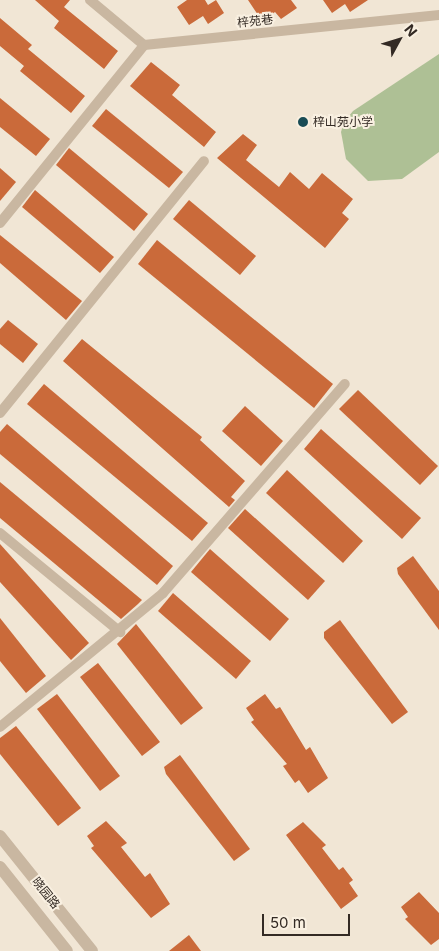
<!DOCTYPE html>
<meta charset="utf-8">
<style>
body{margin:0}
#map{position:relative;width:439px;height:951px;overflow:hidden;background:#f1e6d5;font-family:Inter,"Noto Sans SC",sans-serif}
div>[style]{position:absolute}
.green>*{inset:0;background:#aec095}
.building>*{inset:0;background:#ca6a3a}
.minor>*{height:10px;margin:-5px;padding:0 5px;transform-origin:5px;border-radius:5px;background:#c9b7a1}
.tertiary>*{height:12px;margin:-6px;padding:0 6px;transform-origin:6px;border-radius:6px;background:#c9b7a1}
.dots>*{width:14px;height:14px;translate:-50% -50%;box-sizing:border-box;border:2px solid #f9f0e1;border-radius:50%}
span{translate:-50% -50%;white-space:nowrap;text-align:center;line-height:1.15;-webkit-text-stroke:4px #f9f0e1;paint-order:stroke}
.street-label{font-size:12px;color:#332a24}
.poi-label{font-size:12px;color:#332a24}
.left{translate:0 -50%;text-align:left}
.north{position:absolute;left:374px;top:15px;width:50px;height:50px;-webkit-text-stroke:4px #f9f0e1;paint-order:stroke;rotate:51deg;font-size:14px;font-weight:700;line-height:20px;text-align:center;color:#332a24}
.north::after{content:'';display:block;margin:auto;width:18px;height:22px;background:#332a24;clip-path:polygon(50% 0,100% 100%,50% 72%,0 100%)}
.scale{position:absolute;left:262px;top:914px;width:88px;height:22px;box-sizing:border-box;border:2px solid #332a24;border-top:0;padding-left:6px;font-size:15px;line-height:18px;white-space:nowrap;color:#332a24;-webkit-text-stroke:4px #f9f0e1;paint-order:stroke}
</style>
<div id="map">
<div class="green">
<i style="clip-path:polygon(439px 54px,439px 152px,402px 179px,368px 181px,346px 159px,341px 132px,344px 122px,353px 111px)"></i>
</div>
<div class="building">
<i style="clip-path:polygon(35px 0,70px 0,64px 7px,118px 51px,104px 69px,54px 28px,59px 21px)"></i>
<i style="clip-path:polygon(187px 0,205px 0,208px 5px,216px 0,224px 13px,208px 24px,203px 16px,189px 25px,177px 7px)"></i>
<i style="clip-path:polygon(248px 0,291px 0,297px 8px,281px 19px,275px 12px,262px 21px)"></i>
<i style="clip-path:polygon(323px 0,368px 0,350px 12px,345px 4px,332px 13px)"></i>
<i style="clip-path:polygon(0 18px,32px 45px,28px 49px,85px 96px,71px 113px,20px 71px,24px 66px,0 46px)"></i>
<i style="clip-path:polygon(151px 62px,180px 85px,172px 95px,216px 132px,204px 147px,130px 86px)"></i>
<i style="clip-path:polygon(0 98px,50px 139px,36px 156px,0 127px)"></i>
<i style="clip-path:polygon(106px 109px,183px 172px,169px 188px,92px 126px)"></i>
<i style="clip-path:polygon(243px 134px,257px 145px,246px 160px,279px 187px,290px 172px,309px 189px,322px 173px,353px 199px,342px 213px,349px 219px,325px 248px,217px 158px)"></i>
<i style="clip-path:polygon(69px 148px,148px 214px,134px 231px,56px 165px)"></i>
<i style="clip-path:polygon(0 168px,16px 182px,0 201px)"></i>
<i style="clip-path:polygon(35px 190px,114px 257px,100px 273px,22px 207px)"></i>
<i style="clip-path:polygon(189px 200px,256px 256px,240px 275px,173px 219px)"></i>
<i style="clip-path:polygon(0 235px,82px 301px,66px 320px,0 263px)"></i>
<i style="clip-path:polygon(157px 240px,333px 384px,314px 408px,138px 264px)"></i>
<i style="clip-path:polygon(8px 320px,38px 344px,23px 363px,0 344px,0 329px)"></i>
<i style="clip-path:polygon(82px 339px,202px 437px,200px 440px,245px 481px,231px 497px,235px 500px,229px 507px,63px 361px)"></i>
<i style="clip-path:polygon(44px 384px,208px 523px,192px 541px,27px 404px)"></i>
<i style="clip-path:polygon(358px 390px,438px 466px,420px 485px,339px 409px)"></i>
<i style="clip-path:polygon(245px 406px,283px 441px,261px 466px,222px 431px)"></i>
<i style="clip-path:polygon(7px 424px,173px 566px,157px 585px,0 454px,0 432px)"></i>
<i style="clip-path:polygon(321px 429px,421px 518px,402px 539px,304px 449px)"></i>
<i style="clip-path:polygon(287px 470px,363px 541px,343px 563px,266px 493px)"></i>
<i style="clip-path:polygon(0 482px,142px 600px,138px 604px,121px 619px,0 518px)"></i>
<i style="clip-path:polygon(245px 509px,325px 581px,308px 600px,228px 528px)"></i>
<i style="clip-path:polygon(0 544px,89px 643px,71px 660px,0 582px)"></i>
<i style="clip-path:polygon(210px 549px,289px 619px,270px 641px,191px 572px)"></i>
<i style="clip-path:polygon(413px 556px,439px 591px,439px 630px,398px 574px,397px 568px)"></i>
<i style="clip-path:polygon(173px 593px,251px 661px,236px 679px,158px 611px)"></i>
<i style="clip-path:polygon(0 618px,46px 676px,26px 693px,0 661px)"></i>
<i style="clip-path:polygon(340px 620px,408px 712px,392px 724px,324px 638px,324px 632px)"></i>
<i style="clip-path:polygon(136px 624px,203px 708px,181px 725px,117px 644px)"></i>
<i style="clip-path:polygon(98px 663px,160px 742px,142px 756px,80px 677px)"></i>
<i style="clip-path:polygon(57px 694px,120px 776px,100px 791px,37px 709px)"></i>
<i style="clip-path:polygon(265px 694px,276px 709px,280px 707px,306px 750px,310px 747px,328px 778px,308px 793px,299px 780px,295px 783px,283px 766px,287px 764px,251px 722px,254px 720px,246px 708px)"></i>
<i style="clip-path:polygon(16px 726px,81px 808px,58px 826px,0 754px,0 738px)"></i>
<i style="clip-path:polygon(180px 755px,250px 849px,234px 861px,166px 774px,164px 767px)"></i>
<i style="clip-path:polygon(106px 821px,127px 843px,121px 847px,145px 877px,150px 873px,170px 904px,151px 918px,91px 848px,94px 846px,87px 836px)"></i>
<i style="clip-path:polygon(303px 822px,326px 845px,322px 848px,339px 870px,343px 867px,353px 880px,349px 883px,358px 896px,341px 909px,286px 835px)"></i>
<i style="clip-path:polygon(419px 892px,439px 913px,439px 939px,431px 945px,405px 919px,408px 917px,401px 907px)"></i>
<i style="clip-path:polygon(189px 935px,201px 951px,169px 951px)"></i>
</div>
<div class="minor">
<i style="left:90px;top:0;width:70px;rotate:39.8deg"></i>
<i style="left:144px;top:45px;width:297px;rotate:-5.8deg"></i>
<i style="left:0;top:223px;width:229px;rotate:-51deg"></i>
<i style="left:0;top:413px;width:324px;rotate:-51deg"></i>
<i style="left:0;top:533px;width:156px;rotate:39.5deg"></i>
<i style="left:0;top:727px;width:211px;rotate:-39.4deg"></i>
<i style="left:163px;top:593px;width:277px;rotate:-49deg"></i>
</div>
<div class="tertiary">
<i style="left:0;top:836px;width:147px;rotate:51.3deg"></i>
<i style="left:0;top:867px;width:107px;rotate:51.4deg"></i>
</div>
<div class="dots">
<i style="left:303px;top:122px;background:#194c55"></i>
</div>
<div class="street-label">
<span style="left:255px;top:21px;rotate:-6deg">梓苑巷</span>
<span style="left:46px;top:893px;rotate:51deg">晓园路</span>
</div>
<div class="poi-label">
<span class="left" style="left:313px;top:122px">梓山苑小学</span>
</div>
<div class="north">N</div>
<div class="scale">50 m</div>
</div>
